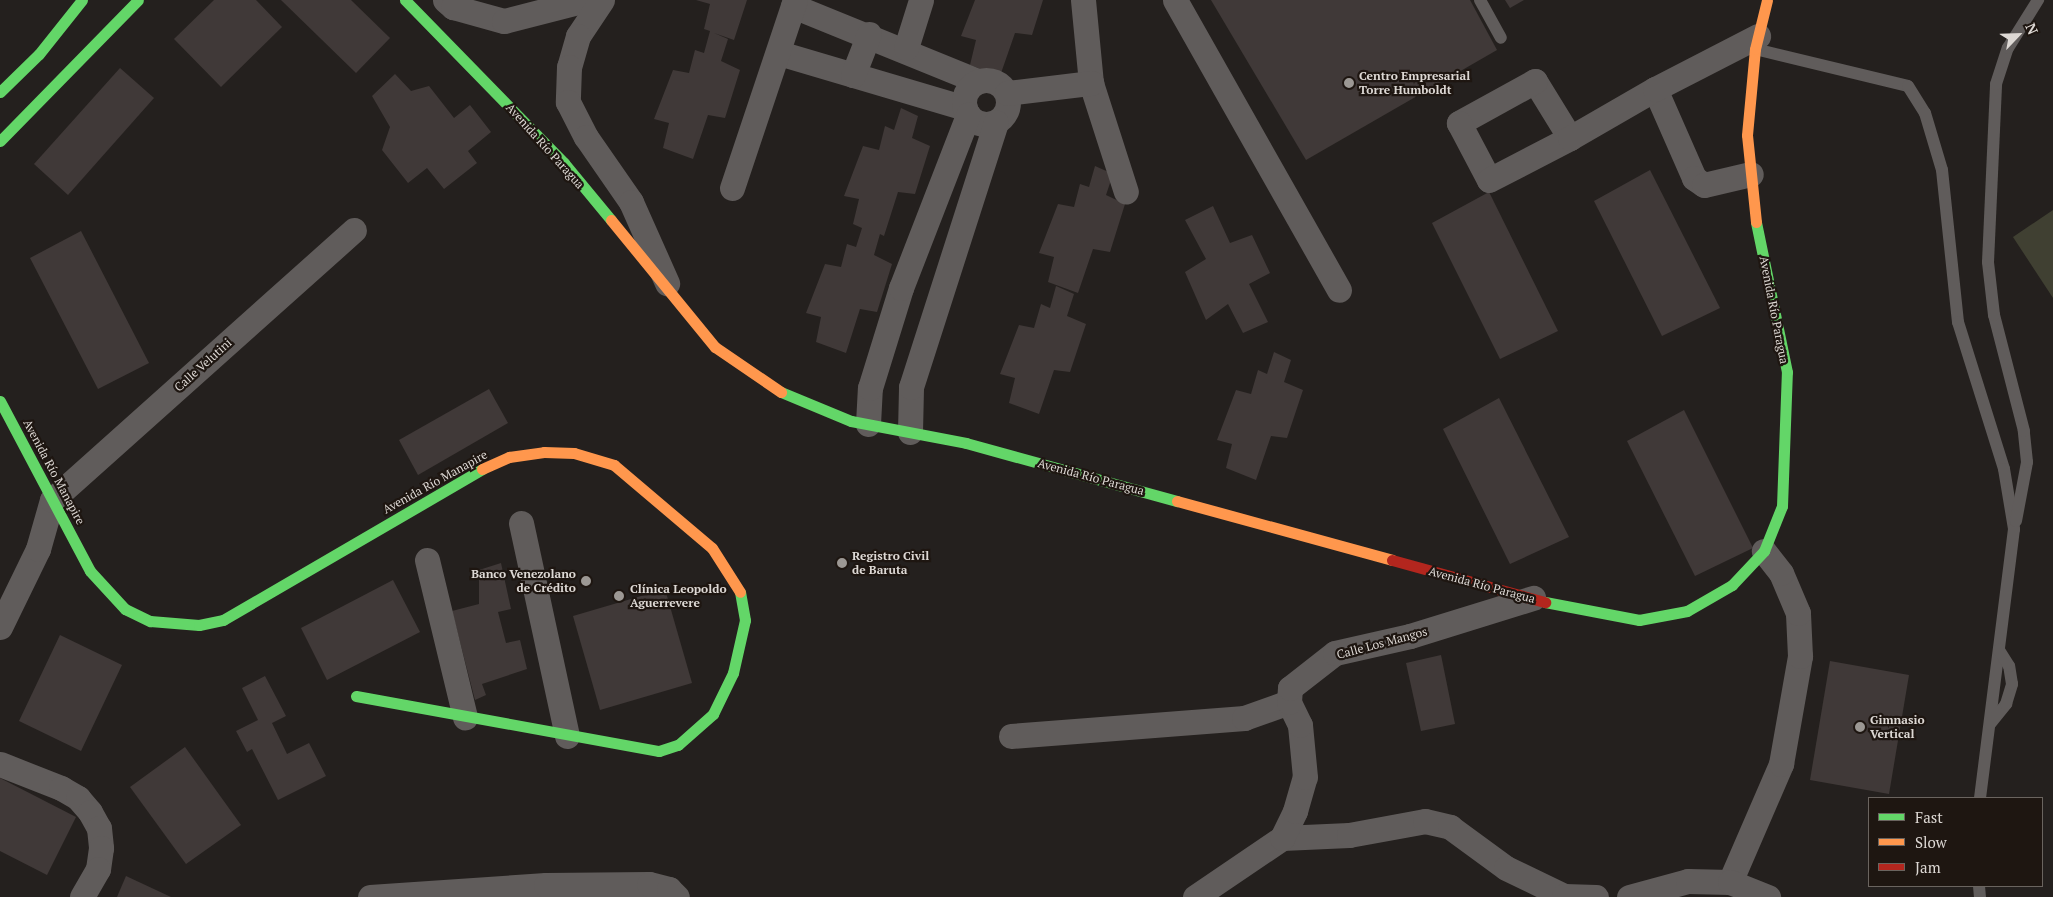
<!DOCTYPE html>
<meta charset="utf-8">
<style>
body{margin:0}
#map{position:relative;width:2053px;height:897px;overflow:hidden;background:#24201e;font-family:"PT Serif",serif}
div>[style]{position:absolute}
.green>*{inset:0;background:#404032}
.building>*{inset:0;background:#403938}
.lane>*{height:12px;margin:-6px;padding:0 6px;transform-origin:6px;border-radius:6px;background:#605c5b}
.street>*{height:25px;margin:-12.5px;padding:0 12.5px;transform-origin:12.5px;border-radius:12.5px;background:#605c5b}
.street>.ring{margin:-12.5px;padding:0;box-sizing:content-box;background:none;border:25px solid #605c5b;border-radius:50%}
.fast>*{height:11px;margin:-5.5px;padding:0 5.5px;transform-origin:5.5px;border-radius:5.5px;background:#63d668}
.slow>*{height:11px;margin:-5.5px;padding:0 5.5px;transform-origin:5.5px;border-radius:5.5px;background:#ff974d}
.jam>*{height:11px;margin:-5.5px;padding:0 5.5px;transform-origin:5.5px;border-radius:5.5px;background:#b3261e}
.dots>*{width:14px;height:14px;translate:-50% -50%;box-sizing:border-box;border:2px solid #1e1611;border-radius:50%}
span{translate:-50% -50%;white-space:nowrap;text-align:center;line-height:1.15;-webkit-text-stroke:4.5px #1e1611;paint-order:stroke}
.poi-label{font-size:12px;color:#ddd8d4;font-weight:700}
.left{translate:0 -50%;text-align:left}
.right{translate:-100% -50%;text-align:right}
.street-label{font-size:12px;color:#ddd8d4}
.legend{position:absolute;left:1868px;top:797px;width:175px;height:90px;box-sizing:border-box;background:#1e1611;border:1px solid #6a645f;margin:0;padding:6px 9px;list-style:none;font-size:15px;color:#ddd8d4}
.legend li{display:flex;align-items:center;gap:10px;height:25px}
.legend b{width:25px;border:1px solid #6a645f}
.north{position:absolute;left:1993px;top:10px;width:50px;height:50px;-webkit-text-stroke:4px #1e1611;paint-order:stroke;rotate:66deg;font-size:14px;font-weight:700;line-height:20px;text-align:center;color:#ddd8d4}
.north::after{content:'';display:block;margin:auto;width:18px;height:22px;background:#ddd8d4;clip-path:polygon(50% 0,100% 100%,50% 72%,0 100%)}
</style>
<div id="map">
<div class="green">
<i style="clip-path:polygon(2053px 210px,2053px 298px,2013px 237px)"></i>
</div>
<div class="building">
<i style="clip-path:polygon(214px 0,256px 0,282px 27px,221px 87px,174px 39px)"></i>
<i style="clip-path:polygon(281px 0,351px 0,390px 38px,356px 73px)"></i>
<i style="clip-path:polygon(696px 0,747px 0,734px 40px,714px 33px,728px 39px,721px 61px,740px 70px,725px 118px,708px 115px,693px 159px,663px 148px,669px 123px,654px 119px,673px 70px,689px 73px,695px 50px,704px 53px,710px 31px,704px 29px,710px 4px)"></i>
<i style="clip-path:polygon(975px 0,1043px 0,1032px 35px,1015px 33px,1000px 76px,970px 65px,976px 40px,961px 36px)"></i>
<i style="clip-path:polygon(1211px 0,1470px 0,1497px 50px,1306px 160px)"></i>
<i style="clip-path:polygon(1505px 0,1524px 0,1510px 8px)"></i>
<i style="clip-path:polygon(120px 68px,154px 98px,68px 195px,34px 164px)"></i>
<i style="clip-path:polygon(395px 74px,411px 91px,429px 86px,454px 118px,470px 105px,491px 132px,468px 151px,477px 163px,444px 189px,427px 168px,408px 183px,382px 150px,390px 127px,372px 96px)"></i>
<i style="clip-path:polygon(901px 108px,918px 116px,912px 138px,930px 146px,915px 194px,898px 192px,884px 236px,880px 234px,874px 255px,892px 264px,877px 312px,860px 309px,846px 353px,816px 342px,821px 317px,806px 313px,825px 264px,841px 267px,847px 244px,856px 247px,862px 228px,853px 224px,859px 199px,844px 196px,863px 146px,879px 150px,885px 126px,894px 130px)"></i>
<i style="clip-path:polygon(1095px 166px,1113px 174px,1106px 195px,1125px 204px,1110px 252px,1093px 249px,1078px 293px,1048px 282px,1054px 257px,1039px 253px,1058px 204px,1074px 207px,1080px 184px,1089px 187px)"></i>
<i style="clip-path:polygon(1650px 170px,1720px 308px,1662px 336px,1594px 201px)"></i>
<i style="clip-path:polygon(1489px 192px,1558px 331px,1500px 359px,1432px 223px)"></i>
<i style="clip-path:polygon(1213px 206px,1230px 243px,1252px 235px,1270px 273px,1249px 284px,1268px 322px,1243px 333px,1228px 304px,1206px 320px,1185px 272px,1206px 259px,1185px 220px)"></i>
<i style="clip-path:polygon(81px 231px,149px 363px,98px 389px,30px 258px)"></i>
<i style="clip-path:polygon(1056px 286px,1074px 294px,1067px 316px,1086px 324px,1070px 372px,1054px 370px,1039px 414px,1009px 403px,1015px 378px,1000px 374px,1019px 325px,1034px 328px,1041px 304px,1050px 308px)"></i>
<i style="clip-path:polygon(1274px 352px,1291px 360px,1284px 382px,1303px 390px,1287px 438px,1271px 436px,1256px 480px,1226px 468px,1232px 444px,1217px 440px,1236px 390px,1251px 394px,1258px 370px,1267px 374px)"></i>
<i style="clip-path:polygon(489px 389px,508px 423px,418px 475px,399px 440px)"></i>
<i style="clip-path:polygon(1499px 398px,1569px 537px,1510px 564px,1443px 429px)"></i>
<i style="clip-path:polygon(1684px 410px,1753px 548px,1695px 576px,1627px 441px)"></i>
<i style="clip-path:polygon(501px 563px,511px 609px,498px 612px,506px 643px,520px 640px,527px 669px,482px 684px,486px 695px,475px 700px,452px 611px,479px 604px,479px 570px)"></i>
<i style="clip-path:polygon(393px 580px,420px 632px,327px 680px,301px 628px)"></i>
<i style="clip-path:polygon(665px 589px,692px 683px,600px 710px,573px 616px)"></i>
<i style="clip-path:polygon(60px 635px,122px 665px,81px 751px,19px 721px)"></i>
<i style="clip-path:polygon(1441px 655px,1455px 724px,1421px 731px,1406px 663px)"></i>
<i style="clip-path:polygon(1830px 661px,1909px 675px,1889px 794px,1810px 780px)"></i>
<i style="clip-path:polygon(265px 676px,286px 716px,272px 723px,287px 754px,309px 743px,326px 776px,278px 800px,252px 749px,247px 752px,236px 731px,258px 720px,242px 688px)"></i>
<i style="clip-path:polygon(185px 747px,241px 825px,186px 864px,130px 787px)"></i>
<i style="clip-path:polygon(0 778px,76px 817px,47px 875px,0 851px)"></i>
<i style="clip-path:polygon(126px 876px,171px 897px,117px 897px)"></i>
</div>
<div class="lane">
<i style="left:1480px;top:0;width:43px;rotate:61.1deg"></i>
<i style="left:1755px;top:49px;width:157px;rotate:13.6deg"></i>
<i style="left:1908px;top:86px;width:32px;rotate:58deg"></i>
<i style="left:1925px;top:113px;width:59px;rotate:73.4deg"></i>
<i style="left:1942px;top:170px;width:153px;rotate:84deg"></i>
<i style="left:1958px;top:322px;width:154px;rotate:72.6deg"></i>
<i style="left:2004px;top:469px;width:61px;rotate:80.5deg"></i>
<i style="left:2014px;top:529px;width:271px;rotate:97.2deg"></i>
<i style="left:2016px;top:521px;width:60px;rotate:-79.4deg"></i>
<i style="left:2027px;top:462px;width:31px;rotate:-96deg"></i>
<i style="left:2024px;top:431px;width:120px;rotate:-104.5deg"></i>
<i style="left:1994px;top:315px;width:53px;rotate:-96.5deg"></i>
<i style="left:1988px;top:262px;width:178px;rotate:-87.4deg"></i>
<i style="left:1996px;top:84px;width:38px;rotate:-72deg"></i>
<i style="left:2008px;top:48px;width:57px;rotate:-58deg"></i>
<i style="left:1990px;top:724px;width:26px;rotate:-51deg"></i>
<i style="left:2006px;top:704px;width:21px;rotate:-73deg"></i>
<i style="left:2012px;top:684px;width:18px;rotate:-99deg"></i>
<i style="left:2009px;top:666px;width:19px;rotate:-122deg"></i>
<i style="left:1979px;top:886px;width:11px;rotate:85deg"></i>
</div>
<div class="street">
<i style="left:445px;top:0;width:11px;rotate:41deg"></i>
<i style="left:453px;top:7px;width:53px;rotate:15.4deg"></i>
<i style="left:504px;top:21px;width:85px;rotate:-14.4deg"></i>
<i style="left:602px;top:0;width:43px;rotate:123.7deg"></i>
<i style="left:578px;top:36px;width:32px;rotate:106deg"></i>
<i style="left:569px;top:67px;width:35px;rotate:92deg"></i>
<i style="left:568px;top:102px;width:39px;rotate:63deg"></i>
<i style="left:586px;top:137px;width:79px;rotate:55.3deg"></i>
<i style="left:631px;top:202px;width:89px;rotate:66deg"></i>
<i style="left:1083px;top:0;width:83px;rotate:84.5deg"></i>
<i style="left:1091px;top:83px;width:114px;rotate:72.2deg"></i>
<i style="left:1175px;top:0;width:333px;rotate:60.5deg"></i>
<i style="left:793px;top:6px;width:200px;rotate:22.1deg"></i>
<i style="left:906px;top:48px;width:50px;rotate:-72.6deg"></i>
<i style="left:779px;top:53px;width:194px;rotate:16.5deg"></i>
<i style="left:853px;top:75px;width:44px;rotate:-68.7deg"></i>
<i class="ring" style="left:964px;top:80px;width:19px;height:19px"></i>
<i style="left:1655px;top:89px;width:97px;rotate:66.3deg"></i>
<i style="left:1694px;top:178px;width:12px;rotate:35deg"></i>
<i style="left:1704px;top:185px;width:48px;rotate:-13.2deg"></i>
<i style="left:1007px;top:93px;width:85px;rotate:-6.8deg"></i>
<i style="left:1570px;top:138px;width:67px;rotate:-121.6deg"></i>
<i style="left:1535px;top:81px;width:87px;rotate:151.1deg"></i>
<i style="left:1459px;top:123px;width:64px;rotate:62.2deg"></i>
<i style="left:1489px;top:180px;width:91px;rotate:-27.4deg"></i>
<i style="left:1570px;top:138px;width:98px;rotate:-30deg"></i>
<i style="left:1655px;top:89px;width:116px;rotate:-27.2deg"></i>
<i style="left:732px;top:188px;width:198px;rotate:-71.5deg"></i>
<i style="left:868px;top:424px;width:36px;rotate:-87deg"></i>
<i style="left:870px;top:388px;width:105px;rotate:-72.8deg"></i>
<i style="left:901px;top:288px;width:186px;rotate:-68.8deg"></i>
<i style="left:910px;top:432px;width:45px;rotate:-88.7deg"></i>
<i style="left:911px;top:387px;width:278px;rotate:-72.2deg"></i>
<i style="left:521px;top:523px;width:218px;rotate:77.8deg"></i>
<i style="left:427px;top:560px;width:162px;rotate:76.4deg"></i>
<i style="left:0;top:627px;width:87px;rotate:-64deg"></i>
<i style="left:38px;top:549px;width:51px;rotate:-74.1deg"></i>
<i style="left:52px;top:500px;width:405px;rotate:-41.8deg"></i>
<i style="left:1011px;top:736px;width:234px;rotate:-4.4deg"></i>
<i style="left:1244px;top:718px;width:48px;rotate:-19.6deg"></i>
<i style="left:0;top:764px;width:66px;rotate:21.5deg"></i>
<i style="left:61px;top:788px;width:20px;rotate:30deg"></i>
<i style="left:78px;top:798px;width:18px;rotate:49deg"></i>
<i style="left:90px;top:812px;width:18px;rotate:61deg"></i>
<i style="left:99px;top:828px;width:20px;rotate:84deg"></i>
<i style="left:101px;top:848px;width:21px;rotate:98deg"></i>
<i style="left:98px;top:869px;width:32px;rotate:120deg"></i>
<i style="left:1282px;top:838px;width:67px;rotate:-2.6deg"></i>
<i style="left:1349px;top:835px;width:77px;rotate:-10.4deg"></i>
<i style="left:1425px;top:821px;width:26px;rotate:13deg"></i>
<i style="left:1450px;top:827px;width:69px;rotate:36.2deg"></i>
<i style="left:1506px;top:868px;width:64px;rotate:25.8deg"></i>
<i style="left:1564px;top:896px;width:32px;rotate:2deg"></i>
<i style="left:1730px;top:882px;width:129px;rotate:-66.6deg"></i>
<i style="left:1781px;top:764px;width:110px;rotate:-80deg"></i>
<i style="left:1800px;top:656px;width:43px;rotate:-92.7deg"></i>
<i style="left:1798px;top:613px;width:43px;rotate:-113deg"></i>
<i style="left:1781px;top:573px;width:28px;rotate:-128deg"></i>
<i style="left:370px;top:897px;width:176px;rotate:-3.9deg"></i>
<i style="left:546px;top:885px;width:103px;rotate:-0.6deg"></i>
<i style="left:649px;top:884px;width:21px;rotate:14deg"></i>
<i style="left:669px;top:889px;width:11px;rotate:45deg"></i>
<i style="left:1195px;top:897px;width:105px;rotate:-34.1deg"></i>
<i style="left:1282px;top:838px;width:30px;rotate:-64deg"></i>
<i style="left:1295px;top:811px;width:35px;rotate:-74deg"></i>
<i style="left:1305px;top:777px;width:52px;rotate:-95.5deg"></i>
<i style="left:1300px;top:725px;width:25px;rotate:-116deg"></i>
<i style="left:1289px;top:702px;width:14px;rotate:-86deg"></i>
<i style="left:1290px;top:688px;width:57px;rotate:-37.9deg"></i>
<i style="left:1335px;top:653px;width:77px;rotate:-12.8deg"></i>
<i style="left:1410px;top:636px;width:129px;rotate:-17.2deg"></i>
<i style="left:1629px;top:897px;width:61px;rotate:-15.2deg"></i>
<i style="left:1688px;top:881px;width:42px;rotate:1.4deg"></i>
<i style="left:1730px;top:882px;width:41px;rotate:21.5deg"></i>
</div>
<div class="fast">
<i style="left:405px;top:0;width:228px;rotate:45.7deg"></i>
<i style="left:564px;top:163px;width:74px;rotate:50.5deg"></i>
<i style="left:0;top:92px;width:54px;rotate:-44.3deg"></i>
<i style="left:39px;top:54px;width:69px;rotate:-51.5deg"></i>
<i style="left:0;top:141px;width:197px;rotate:-45.6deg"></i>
<i style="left:781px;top:392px;width:76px;rotate:22.5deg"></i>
<i style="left:851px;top:421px;width:117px;rotate:10.8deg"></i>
<i style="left:966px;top:443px;width:219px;rotate:15.4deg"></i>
<i style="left:0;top:401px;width:192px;rotate:62.1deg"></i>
<i style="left:90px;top:571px;width:52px;rotate:47.4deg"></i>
<i style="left:125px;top:609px;width:28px;rotate:26deg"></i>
<i style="left:150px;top:621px;width:49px;rotate:4.7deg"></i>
<i style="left:199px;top:625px;width:25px;rotate:-12deg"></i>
<i style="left:223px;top:620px;width:300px;rotate:-30.2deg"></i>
<i style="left:1545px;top:602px;width:96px;rotate:10.8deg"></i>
<i style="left:1639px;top:620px;width:49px;rotate:-10.6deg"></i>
<i style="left:1687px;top:611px;width:52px;rotate:-30deg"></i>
<i style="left:1732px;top:585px;width:47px;rotate:-46.7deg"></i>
<i style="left:1764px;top:551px;width:48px;rotate:-68.2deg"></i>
<i style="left:1782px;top:506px;width:134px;rotate:-87.9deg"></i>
<i style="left:1787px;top:372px;width:153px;rotate:-101.7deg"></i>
<i style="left:356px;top:696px;width:308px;rotate:10.3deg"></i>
<i style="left:659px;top:751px;width:20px;rotate:-18deg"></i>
<i style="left:678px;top:745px;width:47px;rotate:-41.5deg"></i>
<i style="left:713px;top:714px;width:46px;rotate:-64deg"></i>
<i style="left:733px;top:673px;width:54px;rotate:-77.2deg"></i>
<i style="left:745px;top:620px;width:28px;rotate:-100deg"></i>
</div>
<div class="slow">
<i style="left:611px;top:220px;width:164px;rotate:50.7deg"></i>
<i style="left:715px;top:347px;width:80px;rotate:34.3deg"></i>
<i style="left:1756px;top:222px;width:87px;rotate:-95.9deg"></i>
<i style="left:1747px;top:135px;width:86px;rotate:-84.7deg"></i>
<i style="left:1755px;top:49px;width:50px;rotate:-76.2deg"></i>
<i style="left:482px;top:469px;width:30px;rotate:-24deg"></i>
<i style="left:509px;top:457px;width:35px;rotate:-8deg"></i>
<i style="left:544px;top:452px;width:30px;rotate:2deg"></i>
<i style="left:574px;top:453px;width:42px;rotate:16.7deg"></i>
<i style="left:614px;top:465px;width:128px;rotate:40.3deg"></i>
<i style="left:712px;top:548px;width:52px;rotate:57.5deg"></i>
<i style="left:1177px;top:501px;width:223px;rotate:15.3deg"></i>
</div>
<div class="jam">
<i style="left:1392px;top:560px;width:159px;rotate:15.4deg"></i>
</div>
<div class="dots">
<i style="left:1349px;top:83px;background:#9c9894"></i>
<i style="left:842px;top:563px;background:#9c9894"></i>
<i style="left:586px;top:581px;background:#9c9894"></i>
<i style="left:619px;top:596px;background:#9c9894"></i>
<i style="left:1860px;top:727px;background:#9c9894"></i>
</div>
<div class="poi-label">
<span class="left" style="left:1359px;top:83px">Centro Empresarial<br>Torre Humboldt</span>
<span class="left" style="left:852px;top:563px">Registro Civil<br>de Baruta</span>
<span class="right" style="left:576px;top:581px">Banco Venezolano<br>de Crédito</span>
<span class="left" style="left:630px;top:596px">Clínica Leopoldo<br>Aguerrevere</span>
<span class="left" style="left:1870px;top:727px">Gimnasio<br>Vertical</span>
</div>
<div class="street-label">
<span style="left:545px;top:146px;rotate:48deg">Avenida Río Paragua</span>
<span style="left:1774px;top:310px;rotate:79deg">Avenida Río Paragua</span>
<span style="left:203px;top:365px;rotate:-42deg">Calle Velutini</span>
<span style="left:54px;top:472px;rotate:62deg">Avenida Río Manapire</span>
<span style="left:1091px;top:477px;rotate:15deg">Avenida Río Paragua</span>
<span style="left:435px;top:482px;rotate:-29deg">Avenida Río Manapire</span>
<span style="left:1482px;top:585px;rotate:15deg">Avenida Río Paragua</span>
<span style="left:1382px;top:643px;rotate:-15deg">Calle Los Mangos</span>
</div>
<ul class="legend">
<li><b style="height:6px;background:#63d668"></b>Fast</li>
<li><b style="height:6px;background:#ff974d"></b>Slow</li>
<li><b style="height:6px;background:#b3261e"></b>Jam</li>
</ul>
<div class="north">N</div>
</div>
